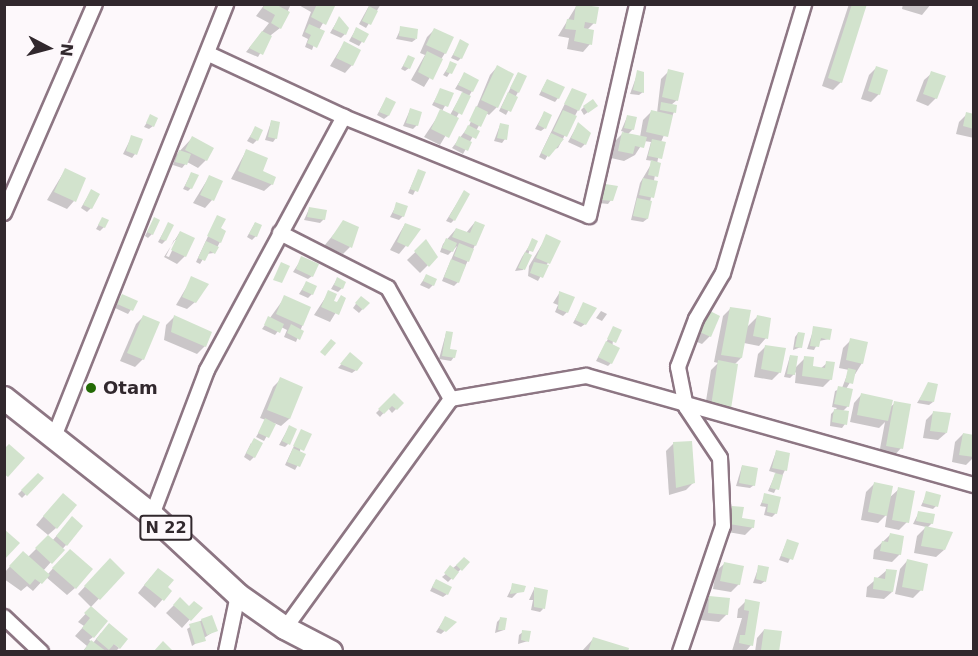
<!DOCTYPE html>
<style>
body{margin:0}
#map{position:relative;width:978px;height:656px;overflow:hidden;background:#fdf8fb;font-family:"DejaVu Sans",sans-serif}
div>[style]{position:absolute}
.shadow>*{inset:0;background:#0003}
.building>*{inset:0;background:#d2e3cd}
.roads{filter:drop-shadow(2px 0 #8d7683) drop-shadow(-2px 0 #8d7683) drop-shadow(0 2px #8d7683) drop-shadow(0 -2px #8d7683)}
.street>*{height:14px;margin:-7px;padding:0 7px;transform-origin:7px;border-radius:7px;background:#fff}
.primary>*{height:22px;margin:-11px;padding:0 11px;transform-origin:11px;border-radius:11px;background:#fff}
.dots>*{width:16px;height:16px;translate:-50% -50%;box-sizing:border-box;border:3px solid #fdf8fb;border-radius:50%}
span{translate:-50% -50%;white-space:nowrap;text-align:center;line-height:1.15;-webkit-text-stroke:4.5px #fdf8fb;paint-order:stroke}
.shield-label span{padding:2px 4px;background:#fdf8fb;border:2px solid;border-radius:4px;-webkit-text-stroke-width:0}
.shield-label{font-size:16px;color:#31282d;font-weight:700}
.poi-label{font-size:18px;color:#31282d;font-weight:700}
.left{translate:0 -50%;text-align:left}
.frame{position:absolute;inset:0;border:6px solid #31282d;pointer-events:none}
.north{position:absolute;left:18px;top:18px;width:60px;height:60px;-webkit-text-stroke:4px #fdf8fb;paint-order:stroke;rotate:96deg;font-size:16px;font-weight:700;line-height:24px;text-align:center;color:#31282d}
.north::after{content:'';display:block;margin:auto;width:21px;height:27px;background:#31282d;clip-path:polygon(50% 0,100% 100%,50% 72%,0 100%)}
</style>
<div id="map">
<div class="shadow">
<i style="clip-path:polygon(265px 4px,291px 4px,280px 28px,271px 35px,258px 57px,246px 52px,269px 23px,256px 16px)"></i>
<i style="clip-path:polygon(297px 4px,334px 4px,319px 30px,312px 50px,305px 47px,308px 39px,302px 36px,311px 12px)"></i>
<i style="clip-path:polygon(370px 4px,381px 4px,366px 28px,359px 24px)"></i>
<i style="clip-path:polygon(849px 4px,865px 4px,841px 82px,833px 90px,822px 86px)"></i>
<i style="clip-path:polygon(903px 4px,931px 4px,922px 15px,902px 9px)"></i>
<i style="clip-path:polygon(577px 5px,594px 23px,587px 30px,590px 44px,583px 52px,567px 49px,569px 38px,558px 36px)"></i>
<i style="clip-path:polygon(339px 18px,345px 34px,341px 38px,330px 33px)"></i>
<i style="clip-path:polygon(401px 28px,416px 39px,412px 42px,396px 39px)"></i>
<i style="clip-path:polygon(356px 29px,367px 34px,359px 46px,349px 41px)"></i>
<i style="clip-path:polygon(434px 30px,445px 53px,424px 87px,411px 80px,425px 55px,420px 53px,427px 37px)"></i>
<i style="clip-path:polygon(461px 41px,461px 58px,458px 61px,451px 58px)"></i>
<i style="clip-path:polygon(344px 43px,352px 65px,345px 73px,330px 66px)"></i>
<i style="clip-path:polygon(409px 56px,409px 68px,405px 71px,401px 69px)"></i>
<i style="clip-path:polygon(451px 63px,455px 65px,447px 77px,443px 75px)"></i>
<i style="clip-path:polygon(497px 67px,497px 107px,489px 115px,486px 113px,463px 154px,452px 148px,469px 126px,490px 75px)"></i>
<i style="clip-path:polygon(876px 68px,879px 94px,871px 102px,861px 99px,869px 75px)"></i>
<i style="clip-path:polygon(669px 71px,677px 100px,671px 105px,674px 112px,661px 142px,647px 219px,643px 222px,631px 220px,640px 183px,653px 161px,646px 160px,651px 142px,644px 141px,635px 155px,624px 161px,611px 158px,615px 141px,624px 132px,621px 131px,627px 117px,633px 129px,627px 135px,640px 137px,643px 120px,651px 112px,657px 113px,661px 79px)"></i>
<i style="clip-path:polygon(638px 72px,643px 92px,639px 95px,630px 94px)"></i>
<i style="clip-path:polygon(518px 73px,518px 92px,506px 115px,499px 111px)"></i>
<i style="clip-path:polygon(932px 73px,936px 98px,928px 106px,916px 101px,924px 80px)"></i>
<i style="clip-path:polygon(464px 74px,472px 91px,440px 145px,424px 137px,442px 110px,432px 105px,441px 89px,452px 94px,442px 111px,450px 115px,463px 92px,455px 89px)"></i>
<i style="clip-path:polygon(547px 80px,558px 98px,555px 102px,539px 95px)"></i>
<i style="clip-path:polygon(572px 89px,578px 110px,558px 148px,551px 150px,545px 160px,539px 157px)"></i>
<i style="clip-path:polygon(386px 99px,388px 116px,384px 119px,377px 115px)"></i>
<i style="clip-path:polygon(584px 107px,592px 109px,584px 115px,581px 110px)"></i>
<i style="clip-path:polygon(410px 110px,417px 125px,413px 129px,403px 126px)"></i>
<i style="clip-path:polygon(544px 113px,545px 128px,541px 131px,535px 129px)"></i>
<i style="clip-path:polygon(967px 114px,974px 115px,974px 138px,956px 134px,959px 122px)"></i>
<i style="clip-path:polygon(151px 116px,153px 126px,149px 129px,144px 127px)"></i>
<i style="clip-path:polygon(271px 122px,276px 138px,273px 142px,265px 140px)"></i>
<i style="clip-path:polygon(578px 124px,585px 144px,581px 148px,568px 142px)"></i>
<i style="clip-path:polygon(500px 125px,505px 139px,502px 143px,494px 141px)"></i>
<i style="clip-path:polygon(256px 127px,257px 140px,253px 144px,247px 141px)"></i>
<i style="clip-path:polygon(132px 136px,135px 154px,132px 158px,123px 154px)"></i>
<i style="clip-path:polygon(192px 138px,206px 160px,198px 168px,187px 162px,182px 168px,173px 165px,176px 155px)"></i>
<i style="clip-path:polygon(246px 151px,272px 184px,264px 191px,231px 179px)"></i>
<i style="clip-path:polygon(65px 170px,74px 201px,67px 209px,47px 200px)"></i>
<i style="clip-path:polygon(418px 171px,424px 173px,413px 195px,408px 193px)"></i>
<i style="clip-path:polygon(191px 174px,191px 188px,188px 191px,183px 189px)"></i>
<i style="clip-path:polygon(209px 177px,212px 200px,205px 208px,193px 203px)"></i>
<i style="clip-path:polygon(596px 188px,611px 200px,608px 204px,599px 203px,600px 198px,595px 197px)"></i>
<i style="clip-path:polygon(91px 191px,91px 208px,87px 212px,81px 208px)"></i>
<i style="clip-path:polygon(464px 192px,454px 220px,451px 223px,446px 221px)"></i>
<i style="clip-path:polygon(397px 204px,403px 216px,399px 220px,390px 217px)"></i>
<i style="clip-path:polygon(309px 209px,324px 219px,320px 223px,304px 220px)"></i>
<i style="clip-path:polygon(217px 217px,220px 242px,214px 253px,206px 254px,200px 264px,196px 262px)"></i>
<i style="clip-path:polygon(102px 219px,104px 227px,100px 231px,96px 229px)"></i>
<i style="clip-path:polygon(154px 219px,152px 234px,148px 238px,145px 236px)"></i>
<i style="clip-path:polygon(344px 222px,350px 247px,343px 254px,324px 246px)"></i>
<i style="clip-path:polygon(475px 222px,475px 245px,458px 282px,454px 286px,442px 281px,457px 246px,448px 255px,440px 252px,443px 244px,456px 229px,466px 233px)"></i>
<i style="clip-path:polygon(255px 223px,256px 236px,252px 240px,247px 237px)"></i>
<i style="clip-path:polygon(168px 224px,165px 241px,162px 244px,158px 242px)"></i>
<i style="clip-path:polygon(405px 224px,419px 230px,399px 254px,390px 250px)"></i>
<i style="clip-path:polygon(evenodd,180px 232px,185px 256px,177px 264px,164px 257px,180px 232px,174px 240px,177px 240px,169px 257px,166px 256px,174px 240px)"></i>
<i style="clip-path:polygon(547px 236px,559px 242px,538px 281px,528px 276px,529px 266px)"></i>
<i style="clip-path:polygon(533px 240px,523px 270px,515px 271px,522px 257px)"></i>
<i style="clip-path:polygon(426px 242px,436px 257px,420px 273px,407px 260px)"></i>
<i style="clip-path:polygon(302px 258px,312px 276px,308px 279px,293px 272px)"></i>
<i style="clip-path:polygon(426px 276px,433px 285px,429px 289px,420px 285px)"></i>
<i style="clip-path:polygon(192px 278px,195px 302px,187px 309px,176px 305px)"></i>
<i style="clip-path:polygon(337px 279px,342px 288px,338px 292px,331px 289px)"></i>
<i style="clip-path:polygon(306px 283px,312px 294px,308px 298px,299px 294px)"></i>
<i style="clip-path:polygon(329px 292px,335px 303px,344px 299px,330px 322px,314px 315px)"></i>
<i style="clip-path:polygon(560px 292px,567px 312px,563px 316px,555px 312px,558px 305px,553px 303px)"></i>
<i style="clip-path:polygon(122px 296px,136px 302px,128px 314px,115px 308px)"></i>
<i style="clip-path:polygon(285px 297px,309px 308px,296px 342px,284px 337px,287px 330px,281px 327px,275px 335px,262px 329px)"></i>
<i style="clip-path:polygon(358px 301px,368px 303px,359px 313px,353px 308px)"></i>
<i style="clip-path:polygon(584px 303px,585px 324px,581px 327px,573px 323px)"></i>
<i style="clip-path:polygon(730px 309px,746px 328px,757px 317px,766px 338px,759px 346px,744px 343px,741px 358px,734px 365px,730px 409px,722px 416px,704px 413px,711px 370px,718px 363px,714px 362px,723px 316px)"></i>
<i style="clip-path:polygon(601px 311px,607px 314px,602px 321px,596px 318px)"></i>
<i style="clip-path:polygon(143px 317px,143px 359px,135px 367px,120px 361px,136px 324px)"></i>
<i style="clip-path:polygon(174px 317px,205px 346px,197px 354px,164px 340px,166px 325px)"></i>
<i style="clip-path:polygon(699px 319px,710px 336px,702px 344px,690px 339px)"></i>
<i style="clip-path:polygon(614px 328px,611px 363px,608px 366px,596px 361px)"></i>
<i style="clip-path:polygon(814px 328px,829px 339px,819px 341px,814px 350px,807px 349px)"></i>
<i style="clip-path:polygon(446px 333px,448px 350px,454px 357px,451px 361px,439px 359px)"></i>
<i style="clip-path:polygon(798px 333px,801px 347px,793px 350px,795px 337px)"></i>
<i style="clip-path:polygon(851px 340px,862px 363px,846px 389px,848px 406px,842px 412px,845px 424px,842px 428px,830px 426px,831px 414px,837px 408px,832px 407px,835px 391px,842px 388px,849px 370px,839px 368px,843px 348px)"></i>
<i style="clip-path:polygon(766px 346px,780px 372px,772px 380px,754px 377px,758px 354px)"></i>
<i style="clip-path:polygon(790px 356px,795px 368px,805px 358px,812px 368px,820px 369px,827px 363px,831px 379px,823px 387px,795px 383px,796px 372px,790px 378px,784px 377px)"></i>
<i style="clip-path:polygon(347px 358px,356px 370px,352px 373px,338px 368px)"></i>
<i style="clip-path:polygon(281px 379px,301px 388px,289px 419px,281px 426px,274px 423px,264px 441px,256px 437px,266px 420px,260px 418px,273px 387px)"></i>
<i style="clip-path:polygon(929px 384px,933px 402px,929px 405px,917px 403px)"></i>
<i style="clip-path:polygon(394px 395px,402px 403px,392px 413px,388px 408px,380px 417px,376px 413px)"></i>
<i style="clip-path:polygon(861px 395px,889px 408px,895px 403px,901px 448px,894px 456px,879px 454px,885px 422px,879px 428px,850px 422px,854px 403px)"></i>
<i style="clip-path:polygon(934px 412px,946px 433px,938px 440px,923px 438px,926px 420px)"></i>
<i style="clip-path:polygon(289px 427px,288px 444px,285px 447px,279px 445px)"></i>
<i style="clip-path:polygon(301px 431px,300px 453px,304px 454px,295px 470px,285px 465px)"></i>
<i style="clip-path:polygon(963px 434px,974px 436px,974px 457px,966px 465px,952px 462px,955px 442px)"></i>
<i style="clip-path:polygon(251px 443px,254px 457px,250px 461px,244px 457px)"></i>
<i style="clip-path:polygon(674px 443px,694px 482px,686px 490px,669px 495px,666px 451px)"></i>
<i style="clip-path:polygon(776px 452px,785px 470px,774px 493px,768px 491px,776px 473px,769px 471px)"></i>
<i style="clip-path:polygon(742px 466px,754px 485px,750px 488px,736px 486px)"></i>
<i style="clip-path:polygon(38px 475px,42px 478px,22px 498px,18px 494px)"></i>
<i style="clip-path:polygon(874px 484px,889px 498px,899px 489px,907px 522px,899px 530px,885px 527px,887px 514px,878px 523px,861px 520px,866px 492px)"></i>
<i style="clip-path:polygon(927px 493px,936px 506px,933px 509px,921px 506px)"></i>
<i style="clip-path:polygon(765px 495px,776px 513px,772px 517px,764px 515px,766px 507px,760px 506px)"></i>
<i style="clip-path:polygon(56px 502px,56px 528px,48px 535px,36px 525px)"></i>
<i style="clip-path:polygon(733px 507px,740px 519px,753px 527px,745px 535px,722px 531px,725px 515px)"></i>
<i style="clip-path:polygon(919px 512px,932px 523px,927px 528px,944px 550px,936px 557px,914px 553px,917px 536px,926px 527px,913px 524px)"></i>
<i style="clip-path:polygon(72px 518px,66px 545px,43px 571px,48px 574px,62px 558px,75px 588px,67px 595px,46px 577px,33px 591px,27px 586px,21px 591px,4px 579px,4px 573px,15px 561px,28px 557px,48px 537px,52px 541px)"></i>
<i style="clip-path:polygon(890px 535px,900px 554px,892px 562px,873px 559px,874px 550px)"></i>
<i style="clip-path:polygon(787px 541px,797px 544px,788px 563px,779px 560px)"></i>
<i style="clip-path:polygon(464px 559px,468px 562px,448px 582px,442px 577px)"></i>
<i style="clip-path:polygon(907px 561px,921px 590px,913px 598px,895px 594px,900px 569px)"></i>
<i style="clip-path:polygon(724px 564px,739px 584px,731px 592px,713px 589px,716px 571px)"></i>
<i style="clip-path:polygon(759px 566px,765px 581px,761px 584px,753px 583px)"></i>
<i style="clip-path:polygon(102px 568px,123px 573px,91px 607px,78px 594px)"></i>
<i style="clip-path:polygon(887px 570px,892px 592px,884px 599px,866px 597px,867px 587px)"></i>
<i style="clip-path:polygon(151px 577px,170px 591px,155px 608px,138px 593px)"></i>
<i style="clip-path:polygon(436px 580px,447px 594px,443px 597px,430px 591px)"></i>
<i style="clip-path:polygon(513px 585px,523px 587px,512px 598px,507px 597px)"></i>
<i style="clip-path:polygon(534px 589px,543px 609px,540px 612px,531px 610px,533px 600px,529px 600px)"></i>
<i style="clip-path:polygon(710px 597px,727px 614px,719px 622px,701px 620px,702px 605px)"></i>
<i style="clip-path:polygon(180px 599px,189px 608px,200px 608px,182px 628px,166px 613px)"></i>
<i style="clip-path:polygon(746px 601px,758px 603px,751px 645px,745px 652px,732px 651px,742px 618px,737px 618px,738px 609px)"></i>
<i style="clip-path:polygon(91px 608px,93px 637px,89px 640px,93px 643px,101px 633px,119px 648px,115px 652px,82px 652px,87px 646px,75px 636px,84px 626px,78px 622px)"></i>
<i style="clip-path:polygon(445px 618px,455px 622px,441px 634px,436px 632px)"></i>
<i style="clip-path:polygon(500px 619px,504px 630px,495px 633px,497px 622px)"></i>
<i style="clip-path:polygon(202px 620px,216px 630px,192px 646px,187px 629px)"></i>
<i style="clip-path:polygon(764px 630px,778px 651px,755px 652px,757px 638px)"></i>
<i style="clip-path:polygon(523px 632px,528px 641px,518px 644px,519px 635px)"></i>
<i style="clip-path:polygon(594px 638px,626px 652px,581px 652px)"></i>
</div>
<div class="building">
<i style="clip-path:polygon(265px 4px,275px 4px,290px 12px,281px 29px,271px 23px,275px 15px,263px 8px)"></i>
<i style="clip-path:polygon(317px 4px,336px 4px,326px 25px,311px 17px)"></i>
<i style="clip-path:polygon(576px 4px,599px 7px,596px 24px,585px 22px,584px 28px,594px 30px,592px 45px,574px 41px,576px 30px,565px 29px,567px 19px,574px 20px)"></i>
<i style="clip-path:polygon(852px 4px,867px 4px,842px 83px,828px 78px)"></i>
<i style="clip-path:polygon(369px 6px,378px 11px,371px 25px,362px 21px)"></i>
<i style="clip-path:polygon(339px 16px,349px 28px,346px 35px,333px 29px)"></i>
<i style="clip-path:polygon(309px 24px,325px 31px,317px 48px,307px 43px,311px 35px,305px 32px)"></i>
<i style="clip-path:polygon(400px 26px,418px 29px,417px 39px,399px 36px)"></i>
<i style="clip-path:polygon(356px 27px,369px 34px,364px 43px,352px 37px)"></i>
<i style="clip-path:polygon(434px 28px,454px 37px,446px 54px,426px 45px)"></i>
<i style="clip-path:polygon(262px 31px,272px 36px,263px 55px,249px 48px)"></i>
<i style="clip-path:polygon(460px 39px,469px 44px,462px 59px,453px 55px)"></i>
<i style="clip-path:polygon(344px 41px,361px 50px,353px 66px,336px 58px)"></i>
<i style="clip-path:polygon(427px 51px,443px 59px,433px 80px,418px 72px)"></i>
<i style="clip-path:polygon(408px 55px,415px 58px,410px 69px,403px 66px)"></i>
<i style="clip-path:polygon(450px 61px,457px 64px,452px 74px,446px 72px)"></i>
<i style="clip-path:polygon(497px 65px,514px 74px,498px 108px,481px 100px)"></i>
<i style="clip-path:polygon(876px 66px,888px 70px,880px 95px,868px 91px)"></i>
<i style="clip-path:polygon(668px 69px,684px 73px,678px 101px,662px 97px)"></i>
<i style="clip-path:polygon(637px 70px,644px 72px,644px 93px,633px 90px)"></i>
<i style="clip-path:polygon(931px 71px,946px 76px,937px 99px,923px 94px)"></i>
<i style="clip-path:polygon(464px 72px,479px 80px,473px 92px,458px 85px)"></i>
<i style="clip-path:polygon(518px 72px,527px 76px,519px 93px,510px 88px)"></i>
<i style="clip-path:polygon(547px 79px,565px 87px,559px 99px,541px 91px)"></i>
<i style="clip-path:polygon(440px 88px,454px 93px,448px 107px,434px 102px)"></i>
<i style="clip-path:polygon(572px 88px,587px 94px,579px 111px,564px 104px)"></i>
<i style="clip-path:polygon(462px 92px,471px 96px,462px 115px,453px 110px)"></i>
<i style="clip-path:polygon(508px 92px,518px 97px,511px 112px,501px 108px)"></i>
<i style="clip-path:polygon(386px 97px,396px 102px,389px 116px,379px 112px)"></i>
<i style="clip-path:polygon(593px 99px,598px 106px,588px 113px,583px 106px)"></i>
<i style="clip-path:polygon(661px 102px,677px 105px,676px 113px,660px 110px)"></i>
<i style="clip-path:polygon(476px 106px,488px 112px,481px 127px,469px 121px)"></i>
<i style="clip-path:polygon(410px 108px,422px 112px,418px 126px,406px 123px)"></i>
<i style="clip-path:polygon(440px 109px,459px 118px,449px 138px,431px 129px)"></i>
<i style="clip-path:polygon(563px 110px,577px 116px,567px 137px,553px 131px)"></i>
<i style="clip-path:polygon(651px 110px,673px 115px,668px 137px,646px 132px)"></i>
<i style="clip-path:polygon(544px 111px,552px 115px,546px 129px,538px 125px)"></i>
<i style="clip-path:polygon(966px 112px,974px 114px,974px 129px,963px 126px)"></i>
<i style="clip-path:polygon(150px 114px,158px 118px,154px 127px,146px 123px)"></i>
<i style="clip-path:polygon(627px 115px,637px 117px,634px 130px,624px 128px)"></i>
<i style="clip-path:polygon(271px 120px,280px 122px,277px 139px,268px 137px)"></i>
<i style="clip-path:polygon(578px 122px,591px 133px,586px 145px,571px 138px)"></i>
<i style="clip-path:polygon(500px 123px,509px 125px,507px 140px,497px 138px)"></i>
<i style="clip-path:polygon(468px 125px,480px 131px,476px 139px,464px 133px)"></i>
<i style="clip-path:polygon(255px 126px,263px 130px,258px 141px,250px 137px)"></i>
<i style="clip-path:polygon(622px 132px,647px 137px,644px 148px,635px 146px,633px 154px,618px 151px)"></i>
<i style="clip-path:polygon(551px 133px,564px 139px,549px 157px,541px 153px)"></i>
<i style="clip-path:polygon(131px 135px,143px 139px,137px 155px,126px 151px)"></i>
<i style="clip-path:polygon(192px 136px,214px 148px,207px 161px,185px 150px)"></i>
<i style="clip-path:polygon(459px 136px,472px 142px,468px 151px,455px 145px)"></i>
<i style="clip-path:polygon(652px 139px,666px 142px,662px 159px,648px 156px)"></i>
<i style="clip-path:polygon(246px 149px,268px 158px,263px 171px,276px 177px,273px 185px,238px 171px)"></i>
<i style="clip-path:polygon(179px 150px,191px 154px,187px 165px,175px 162px)"></i>
<i style="clip-path:polygon(651px 160px,661px 163px,658px 177px,648px 175px)"></i>
<i style="clip-path:polygon(65px 168px,86px 178px,76px 202px,54px 192px)"></i>
<i style="clip-path:polygon(418px 169px,426px 172px,418px 192px,410px 189px)"></i>
<i style="clip-path:polygon(191px 172px,199px 175px,192px 189px,185px 186px)"></i>
<i style="clip-path:polygon(209px 175px,223px 181px,214px 201px,200px 195px)"></i>
<i style="clip-path:polygon(643px 178px,658px 181px,654px 198px,639px 195px)"></i>
<i style="clip-path:polygon(599px 183px,618px 186px,613px 201px,602px 200px,603px 194px,597px 193px)"></i>
<i style="clip-path:polygon(91px 189px,100px 194px,92px 209px,83px 205px)"></i>
<i style="clip-path:polygon(464px 190px,470px 194px,455px 221px,449px 217px)"></i>
<i style="clip-path:polygon(637px 198px,652px 201px,648px 219px,633px 216px)"></i>
<i style="clip-path:polygon(396px 202px,408px 206px,404px 217px,393px 213px)"></i>
<i style="clip-path:polygon(309px 207px,327px 210px,325px 220px,307px 217px)"></i>
<i style="clip-path:polygon(217px 215px,226px 219px,221px 228px,226px 231px,221px 243px,207px 236px)"></i>
<i style="clip-path:polygon(102px 217px,109px 220px,105px 228px,98px 225px)"></i>
<i style="clip-path:polygon(154px 217px,160px 220px,153px 235px,147px 232px)"></i>
<i style="clip-path:polygon(343px 220px,359px 227px,352px 248px,331px 238px)"></i>
<i style="clip-path:polygon(475px 221px,485px 225px,476px 246px,452px 237px,456px 228px,470px 233px)"></i>
<i style="clip-path:polygon(168px 222px,174px 225px,166px 241px,160px 239px)"></i>
<i style="clip-path:polygon(255px 222px,262px 225px,257px 237px,249px 234px)"></i>
<i style="clip-path:polygon(405px 223px,421px 229px,408px 247px,397px 242px)"></i>
<i style="clip-path:polygon(180px 231px,195px 238px,186px 257px,171px 250px)"></i>
<i style="clip-path:polygon(546px 234px,561px 241px,550px 264px,536px 258px)"></i>
<i style="clip-path:polygon(446px 238px,457px 243px,453px 252px,442px 248px)"></i>
<i style="clip-path:polygon(532px 238px,538px 241px,533px 252px,527px 250px)"></i>
<i style="clip-path:polygon(426px 239px,438px 257px,429px 267px,414px 251px)"></i>
<i style="clip-path:polygon(206px 241px,219px 247px,215px 254px,210px 251px,205px 261px,198px 258px)"></i>
<i style="clip-path:polygon(459px 243px,474px 249px,469px 262px,454px 256px)"></i>
<i style="clip-path:polygon(525px 252px,532px 255px,525px 270px,518px 268px)"></i>
<i style="clip-path:polygon(301px 256px,319px 264px,313px 277px,296px 269px)"></i>
<i style="clip-path:polygon(451px 259px,466px 265px,459px 283px,444px 277px)"></i>
<i style="clip-path:polygon(281px 262px,290px 266px,282px 283px,273px 280px)"></i>
<i style="clip-path:polygon(534px 262px,549px 265px,543px 278px,530px 273px)"></i>
<i style="clip-path:polygon(426px 274px,437px 279px,434px 286px,423px 281px)"></i>
<i style="clip-path:polygon(191px 276px,209px 284px,196px 303px,182px 297px)"></i>
<i style="clip-path:polygon(337px 277px,346px 282px,343px 289px,334px 285px)"></i>
<i style="clip-path:polygon(306px 281px,317px 286px,313px 295px,302px 290px)"></i>
<i style="clip-path:polygon(328px 290px,337px 294px,334px 301px,337px 302px,341px 295px,346px 298px,339px 315px,321px 307px)"></i>
<i style="clip-path:polygon(559px 291px,575px 297px,568px 313px,558px 309px)"></i>
<i style="clip-path:polygon(122px 294px,138px 301px,133px 311px,117px 304px)"></i>
<i style="clip-path:polygon(284px 295px,311px 307px,303px 326px,276px 314px)"></i>
<i style="clip-path:polygon(361px 296px,370px 303px,363px 310px,355px 303px)"></i>
<i style="clip-path:polygon(583px 302px,597px 308px,586px 325px,575px 320px)"></i>
<i style="clip-path:polygon(730px 307px,751px 310px,742px 358px,721px 355px)"></i>
<i style="clip-path:polygon(706px 309px,720px 316px,711px 337px,697px 331px)"></i>
<i style="clip-path:polygon(143px 315px,160px 322px,144px 360px,127px 353px)"></i>
<i style="clip-path:polygon(174px 315px,212px 332px,206px 347px,171px 332px)"></i>
<i style="clip-path:polygon(757px 315px,771px 318px,768px 339px,753px 336px)"></i>
<i style="clip-path:polygon(268px 316px,284px 324px,280px 333px,264px 325px)"></i>
<i style="clip-path:polygon(291px 324px,304px 331px,300px 340px,287px 333px)"></i>
<i style="clip-path:polygon(613px 326px,622px 330px,616px 343px,607px 339px)"></i>
<i style="clip-path:polygon(813px 326px,832px 329px,830px 340px,821px 338px,819px 347px,810px 346px)"></i>
<i style="clip-path:polygon(446px 331px,453px 332px,450px 349px,457px 350px,455px 358px,442px 356px)"></i>
<i style="clip-path:polygon(798px 332px,805px 333px,802px 348px,795px 347px)"></i>
<i style="clip-path:polygon(850px 338px,868px 342px,863px 364px,846px 360px)"></i>
<i style="clip-path:polygon(331px 339px,336px 343px,325px 356px,320px 352px)"></i>
<i style="clip-path:polygon(606px 341px,620px 348px,612px 364px,598px 357px)"></i>
<i style="clip-path:polygon(765px 345px,786px 348px,781px 373px,761px 369px)"></i>
<i style="clip-path:polygon(350px 352px,363px 363px,357px 371px,340px 364px)"></i>
<i style="clip-path:polygon(790px 355px,798px 356px,795px 375px,787px 374px)"></i>
<i style="clip-path:polygon(804px 356px,814px 357px,813px 366px,825px 368px,826px 361px,835px 362px,832px 380px,802px 376px)"></i>
<i style="clip-path:polygon(718px 360px,738px 364px,731px 409px,711px 406px)"></i>
<i style="clip-path:polygon(848px 368px,856px 370px,853px 384px,845px 382px)"></i>
<i style="clip-path:polygon(280px 377px,303px 387px,290px 419px,267px 410px)"></i>
<i style="clip-path:polygon(928px 382px,938px 384px,934px 402px,919px 400px)"></i>
<i style="clip-path:polygon(838px 386px,853px 389px,849px 407px,834px 404px)"></i>
<i style="clip-path:polygon(394px 393px,404px 403px,397px 410px,392px 406px,384px 414px,378px 409px)"></i>
<i style="clip-path:polygon(861px 393px,893px 400px,888px 421px,857px 415px)"></i>
<i style="clip-path:polygon(894px 401px,911px 404px,903px 449px,886px 446px)"></i>
<i style="clip-path:polygon(834px 409px,849px 411px,847px 425px,832px 422px)"></i>
<i style="clip-path:polygon(933px 411px,951px 413px,947px 433px,930px 431px)"></i>
<i style="clip-path:polygon(265px 418px,276px 424px,269px 438px,258px 433px)"></i>
<i style="clip-path:polygon(289px 425px,297px 429px,290px 445px,282px 441px)"></i>
<i style="clip-path:polygon(301px 429px,312px 434px,304px 451px,293px 446px)"></i>
<i style="clip-path:polygon(963px 433px,974px 435px,974px 457px,959px 455px)"></i>
<i style="clip-path:polygon(254px 438px,263px 443px,255px 458px,246px 453px)"></i>
<i style="clip-path:polygon(692px 441px,695px 483px,676px 488px,673px 442px)"></i>
<i style="clip-path:polygon(9px 444px,25px 458px,8px 477px,4px 474px,4px 449px)"></i>
<i style="clip-path:polygon(293px 448px,306px 454px,300px 467px,287px 462px)"></i>
<i style="clip-path:polygon(776px 450px,790px 453px,787px 471px,772px 468px)"></i>
<i style="clip-path:polygon(742px 465px,758px 468px,755px 486px,739px 483px)"></i>
<i style="clip-path:polygon(38px 473px,44px 478px,27px 496px,21px 490px)"></i>
<i style="clip-path:polygon(775px 473px,783px 475px,779px 490px,770px 488px)"></i>
<i style="clip-path:polygon(874px 482px,893px 486px,887px 516px,868px 512px)"></i>
<i style="clip-path:polygon(898px 487px,915px 491px,909px 523px,892px 520px)"></i>
<i style="clip-path:polygon(926px 491px,941px 495px,938px 507px,923px 503px)"></i>
<i style="clip-path:polygon(63px 493px,77px 505px,57px 529px,43px 516px)"></i>
<i style="clip-path:polygon(764px 493px,781px 497px,777px 514px,767px 512px,768px 504px,762px 503px)"></i>
<i style="clip-path:polygon(732px 506px,744px 507px,742px 518px,755px 520px,754px 528px,729px 524px)"></i>
<i style="clip-path:polygon(918px 511px,935px 514px,933px 524px,916px 521px)"></i>
<i style="clip-path:polygon(72px 516px,83px 526px,67px 546px,56px 536px)"></i>
<i style="clip-path:polygon(925px 526px,953px 532px,945px 550px,921px 546px)"></i>
<i style="clip-path:polygon(4px 529px,20px 543px,4px 560px)"></i>
<i style="clip-path:polygon(890px 533px,904px 536px,901px 555px,880px 551px,882px 541px,888px 542px)"></i>
<i style="clip-path:polygon(48px 535px,65px 550px,52px 564px,35px 548px)"></i>
<i style="clip-path:polygon(787px 539px,799px 543px,793px 560px,781px 556px)"></i>
<i style="clip-path:polygon(70px 549px,93px 569px,76px 589px,52px 568px)"></i>
<i style="clip-path:polygon(23px 551px,50px 575px,42px 584px,35px 579px,30px 585px,9px 566px)"></i>
<i style="clip-path:polygon(464px 557px,470px 562px,462px 571px,456px 565px)"></i>
<i style="clip-path:polygon(110px 558px,125px 573px,100px 600px,84px 586px)"></i>
<i style="clip-path:polygon(907px 559px,928px 564px,923px 591px,902px 587px)"></i>
<i style="clip-path:polygon(724px 562px,744px 566px,740px 585px,720px 581px)"></i>
<i style="clip-path:polygon(450px 565px,459px 572px,453px 580px,444px 573px)"></i>
<i style="clip-path:polygon(758px 565px,769px 567px,766px 582px,756px 579px)"></i>
<i style="clip-path:polygon(158px 568px,174px 580px,168px 587px,172px 591px,164px 601px,144px 585px)"></i>
<i style="clip-path:polygon(886px 569px,897px 570px,893px 592px,873px 589px,874px 577px,885px 579px)"></i>
<i style="clip-path:polygon(436px 579px,452px 587px,448px 595px,432px 587px)"></i>
<i style="clip-path:polygon(512px 583px,526px 586px,524px 592px,510px 594px)"></i>
<i style="clip-path:polygon(534px 587px,548px 590px,545px 609px,534px 607px)"></i>
<i style="clip-path:polygon(709px 596px,730px 598px,728px 615px,708px 613px)"></i>
<i style="clip-path:polygon(180px 597px,189px 606px,194px 601px,203px 608px,191px 621px,173px 605px)"></i>
<i style="clip-path:polygon(745px 599px,760px 602px,753px 646px,739px 643px,740px 635px,745px 635px,749px 611px,744px 610px)"></i>
<i style="clip-path:polygon(91px 606px,108px 621px,94px 638px,82px 628px,90px 618px,84px 613px)"></i>
<i style="clip-path:polygon(212px 615px,218px 631px,207px 635px,201px 619px)"></i>
<i style="clip-path:polygon(445px 616px,457px 622px,446px 632px,439px 628px)"></i>
<i style="clip-path:polygon(500px 617px,507px 618px,505px 630px,498px 630px)"></i>
<i style="clip-path:polygon(200px 621px,206px 641px,195px 644px,189px 624px)"></i>
<i style="clip-path:polygon(109px 623px,128px 639px,120px 649px,114px 644px,109px 650px,96px 639px)"></i>
<i style="clip-path:polygon(764px 629px,782px 631px,779px 652px,761px 650px)"></i>
<i style="clip-path:polygon(522px 630px,531px 631px,529px 642px,521px 640px)"></i>
<i style="clip-path:polygon(593px 637px,629px 648px,628px 652px,588px 652px)"></i>
<i style="clip-path:polygon(91px 640px,107px 652px,83px 652px)"></i>
<i style="clip-path:polygon(163px 641px,174px 652px,153px 652px)"></i>
</div>
<div class="roads">
<div class="street">
<i style="left:209px;top:54px;width:149px;rotate:25deg"></i>
<i style="left:344px;top:117px;width:264px;rotate:22deg"></i>
<i style="left:589px;top:216px;width:217px;rotate:-77.2deg"></i>
<i style="left:4px;top:213px;width:228px;rotate:-66.5deg"></i>
<i style="left:280px;top:233px;width:121px;rotate:27deg"></i>
<i style="left:388px;top:288px;width:128px;rotate:60.4deg"></i>
<i style="left:451px;top:399px;width:283px;rotate:125.9deg"></i>
<i style="left:285px;top:628px;width:7px;rotate:45deg"></i>
<i style="left:451px;top:399px;width:137px;rotate:-9.7deg"></i>
<i style="left:586px;top:376px;width:403px;rotate:15.7deg"></i>
<i style="left:54px;top:437px;width:466px;rotate:-68.3deg"></i>
<i style="left:152px;top:515px;width:155px;rotate:-69.2deg"></i>
<i style="left:207px;top:370px;width:288px;rotate:-61.6deg"></i>
<i style="left:4px;top:617px;width:51px;rotate:43.4deg"></i>
<i style="left:226px;top:652px;width:58px;rotate:-78.1deg"></i>
<i style="left:680px;top:652px;width:133px;rotate:-71.2deg"></i>
<i style="left:723px;top:526px;width:68px;rotate:-92.5deg"></i>
<i style="left:720px;top:458px;width:61px;rotate:-123.7deg"></i>
<i style="left:686px;top:407px;width:41px;rotate:-101.3deg"></i>
<i style="left:678px;top:367px;width:51px;rotate:-69.4deg"></i>
<i style="left:696px;top:319px;width:53px;rotate:-59.6deg"></i>
<i style="left:723px;top:273px;width:281px;rotate:-73.2deg"></i>
</div>
<div class="primary">
<i style="left:4px;top:398px;width:189px;rotate:38.3deg"></i>
<i style="left:152px;top:515px;width:117px;rotate:42.9deg"></i>
<i style="left:238px;top:595px;width:57px;rotate:35.1deg"></i>
<i style="left:285px;top:628px;width:52px;rotate:27.6deg"></i>
</div>
</div>
<div class="dots">
<i style="left:91px;top:388px;background:#236a05"></i>
</div>
<div class="shield-label">
<span style="left:166px;top:528px">N 22</span>
</div>
<div class="poi-label">
<span class="left" style="left:103px;top:388px">Otam</span>
</div>
<div class="frame"></div>
<div class="north">N</div>
</div>
